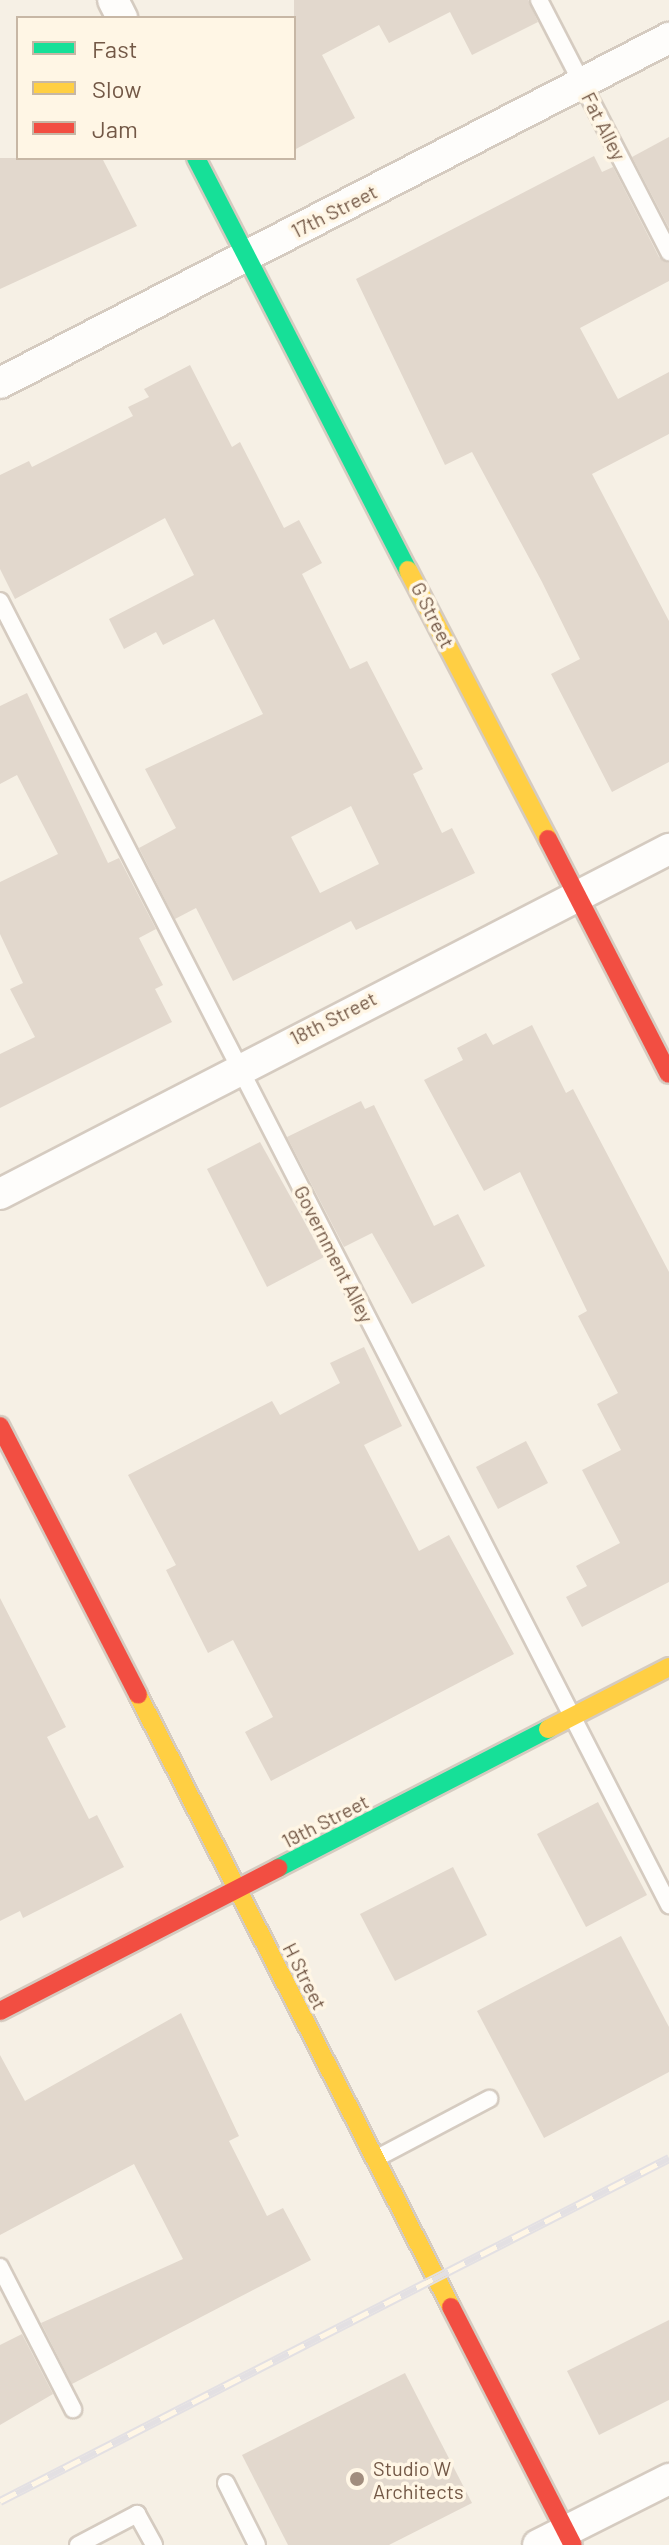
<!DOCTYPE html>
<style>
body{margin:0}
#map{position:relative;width:669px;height:2545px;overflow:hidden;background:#f6f0e5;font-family:Barlow,sans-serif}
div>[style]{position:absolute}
.building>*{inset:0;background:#e2d8cd}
.roads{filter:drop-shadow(2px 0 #d5cbc0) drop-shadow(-2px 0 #d5cbc0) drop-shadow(0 2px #d5cbc0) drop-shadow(0 -2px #d5cbc0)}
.lane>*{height:16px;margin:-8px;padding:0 8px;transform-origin:8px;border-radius:8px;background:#fefdfb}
.street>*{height:30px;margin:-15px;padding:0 15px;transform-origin:15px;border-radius:15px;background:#fefdfb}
.fast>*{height:18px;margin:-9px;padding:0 9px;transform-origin:9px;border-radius:9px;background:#16e098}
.slow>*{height:18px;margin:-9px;padding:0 9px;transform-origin:9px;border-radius:9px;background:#ffcf43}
.jam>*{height:18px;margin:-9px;padding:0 9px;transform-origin:9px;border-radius:9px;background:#f24e42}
.rail>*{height:9px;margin-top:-4.5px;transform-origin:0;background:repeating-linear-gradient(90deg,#fff6e5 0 18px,#e3e0e3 0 36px);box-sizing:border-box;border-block:2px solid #e3e0e3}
.dots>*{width:22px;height:22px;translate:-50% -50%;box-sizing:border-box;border:4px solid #fff6e5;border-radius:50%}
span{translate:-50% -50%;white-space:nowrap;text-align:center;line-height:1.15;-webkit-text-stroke:7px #fff6e5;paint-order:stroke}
.street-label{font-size:20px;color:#735846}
.poi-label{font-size:20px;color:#735846}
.left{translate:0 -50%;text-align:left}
.legend{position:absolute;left:16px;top:16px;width:280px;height:144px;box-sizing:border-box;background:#fff6e5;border:2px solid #c7b7a5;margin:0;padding:10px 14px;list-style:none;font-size:24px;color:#735846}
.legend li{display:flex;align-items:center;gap:16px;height:40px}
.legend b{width:40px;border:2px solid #c7b7a5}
</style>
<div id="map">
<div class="building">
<i style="clip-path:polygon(294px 0,528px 0,538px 22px,472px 55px,450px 12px,389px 43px,379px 25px,322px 55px,355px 118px,294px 150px)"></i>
<i style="clip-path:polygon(669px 137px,669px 228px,632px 157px)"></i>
<i style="clip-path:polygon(594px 156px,602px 172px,613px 167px,659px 257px,669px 263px,669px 281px,580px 328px,618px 399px,669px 372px,669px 434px,592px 474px,669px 621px,669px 762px,612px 792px,551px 674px,580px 659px,542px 582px,472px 452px,445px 465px,356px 279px)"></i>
<i style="clip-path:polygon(0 158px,102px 158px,137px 226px,0 289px)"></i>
<i style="clip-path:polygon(evenodd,190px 365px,232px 447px,240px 442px,284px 528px,299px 520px,322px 563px,302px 574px,350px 669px,367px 661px,423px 769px,413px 774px,442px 833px,452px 828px,475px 873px,356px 930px,351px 921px,233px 981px,196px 908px,175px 919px,139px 848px,176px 828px,145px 769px,263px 714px,214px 619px,163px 645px,156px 632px,124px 649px,109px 619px,194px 575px,165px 518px,15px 599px,0 569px,0 475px,29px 461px,32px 467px,133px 416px,128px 407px,149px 397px,144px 389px,190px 365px,351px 806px,379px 864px,320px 893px,291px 837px,351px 806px)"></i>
<i style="clip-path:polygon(27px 693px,108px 863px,119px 858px,156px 929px,139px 938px,163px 985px,155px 989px,172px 1022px,0 1108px,0 1054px,35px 1037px,10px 989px,23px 983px,0 934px,0 882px,58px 854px,17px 775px,0 784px,0 706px)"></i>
<i style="clip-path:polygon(532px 1025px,566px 1093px,573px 1089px,669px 1272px,669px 1582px,582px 1627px,566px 1597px,587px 1586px,576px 1566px,620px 1543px,582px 1470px,621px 1450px,597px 1404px,618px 1393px,578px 1316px,587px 1311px,520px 1172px,484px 1191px,424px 1080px,463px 1060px,457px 1048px,486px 1033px,493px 1045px)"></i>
<i style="clip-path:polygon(361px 1101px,365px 1109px,374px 1105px,434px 1226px,458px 1214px,485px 1266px,412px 1304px,372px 1233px,344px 1247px,287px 1137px)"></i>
<i style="clip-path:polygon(260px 1142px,324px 1257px,267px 1287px,207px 1169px)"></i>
<i style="clip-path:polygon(364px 1347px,402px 1426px,364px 1445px,419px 1551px,449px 1535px,514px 1654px,271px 1781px,245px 1732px,273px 1717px,233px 1640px,208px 1653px,166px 1570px,176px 1565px,128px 1475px,272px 1401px,280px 1415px,340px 1383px,330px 1363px)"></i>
<i style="clip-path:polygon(526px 1441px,548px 1483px,498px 1509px,476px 1467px)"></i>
<i style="clip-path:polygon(0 1598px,66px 1727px,47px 1737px,89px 1819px,97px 1815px,124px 1867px,23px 1918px,20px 1911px,0 1921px)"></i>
<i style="clip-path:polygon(598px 1802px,647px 1895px,586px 1927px,537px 1834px)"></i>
<i style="clip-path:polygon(453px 1867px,487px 1935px,395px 1981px,360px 1914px)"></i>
<i style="clip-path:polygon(621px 1936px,669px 2027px,669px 2072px,544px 2138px,477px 2011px)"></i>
<i style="clip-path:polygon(181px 2013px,239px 2136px,229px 2141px,267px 2216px,283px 2208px,311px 2260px,72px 2384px,41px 2323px,183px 2259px,134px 2164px,0 2235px,0 2055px,25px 2101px)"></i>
<i style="clip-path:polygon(669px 2320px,669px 2400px,599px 2435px,567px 2371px)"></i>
<i style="clip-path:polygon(22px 2334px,53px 2394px,0 2425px,0 2345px)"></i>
<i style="clip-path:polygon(405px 2373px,472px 2503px,389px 2545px,288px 2545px,242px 2455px)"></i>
</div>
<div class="roads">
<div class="lane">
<i style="left:539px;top:0;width:284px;rotate:62.7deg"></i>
<i style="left:0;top:601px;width:1466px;rotate:62.84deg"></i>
<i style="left:377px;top:2158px;width:127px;rotate:-27.8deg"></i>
<i style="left:0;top:2267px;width:160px;rotate:62.8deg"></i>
<i style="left:226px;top:2483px;width:69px;rotate:63.4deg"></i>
<i style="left:78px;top:2545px;width:67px;rotate:-27.7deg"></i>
<i style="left:137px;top:2514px;width:35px;rotate:61deg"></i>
</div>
<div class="street">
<i style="left:113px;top:0;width:20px;rotate:63deg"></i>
<i style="left:0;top:383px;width:753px;rotate:-27.28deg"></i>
<i style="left:0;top:1194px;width:753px;rotate:-27.28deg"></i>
<i style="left:538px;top:2545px;width:147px;rotate:-26.7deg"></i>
</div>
<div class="fast">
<i style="left:196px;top:158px;width:463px;rotate:62.8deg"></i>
<i style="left:278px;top:1868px;width:304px;rotate:-27.2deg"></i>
</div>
<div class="slow">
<i style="left:408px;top:570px;width:303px;rotate:62.5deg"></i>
<i style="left:138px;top:1695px;width:687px;rotate:62.91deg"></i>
<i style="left:548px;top:1729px;width:136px;rotate:-27.1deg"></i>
</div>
<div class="jam">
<i style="left:548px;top:839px;width:264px;rotate:62.8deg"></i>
<i style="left:0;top:1426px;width:302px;rotate:62.8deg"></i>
<i style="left:0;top:2011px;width:313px;rotate:-27.2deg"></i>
<i style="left:451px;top:2307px;width:267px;rotate:62.9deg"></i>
</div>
</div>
<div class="rail">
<i style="left:0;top:2501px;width:752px;rotate:-27.14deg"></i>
</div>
<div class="dots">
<i style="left:357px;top:2479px;background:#a18d7e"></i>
</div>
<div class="street-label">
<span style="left:604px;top:126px;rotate:63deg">Fat Alley</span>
<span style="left:334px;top:211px;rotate:-27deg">17th Street</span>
<span style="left:433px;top:615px;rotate:63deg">G Street</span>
<span style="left:333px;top:1018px;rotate:-27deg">18th Street</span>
<span style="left:334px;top:1254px;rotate:63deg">Government Alley</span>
<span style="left:325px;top:1821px;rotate:-27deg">19th Street</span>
<span style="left:305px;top:1976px;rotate:63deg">H Street</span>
</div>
<div class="poi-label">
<span class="left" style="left:373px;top:2480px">Studio W<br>Architects</span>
</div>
<ul class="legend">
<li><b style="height:10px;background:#16e098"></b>Fast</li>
<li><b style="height:10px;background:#ffcf43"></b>Slow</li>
<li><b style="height:10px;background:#f24e42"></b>Jam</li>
</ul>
</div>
